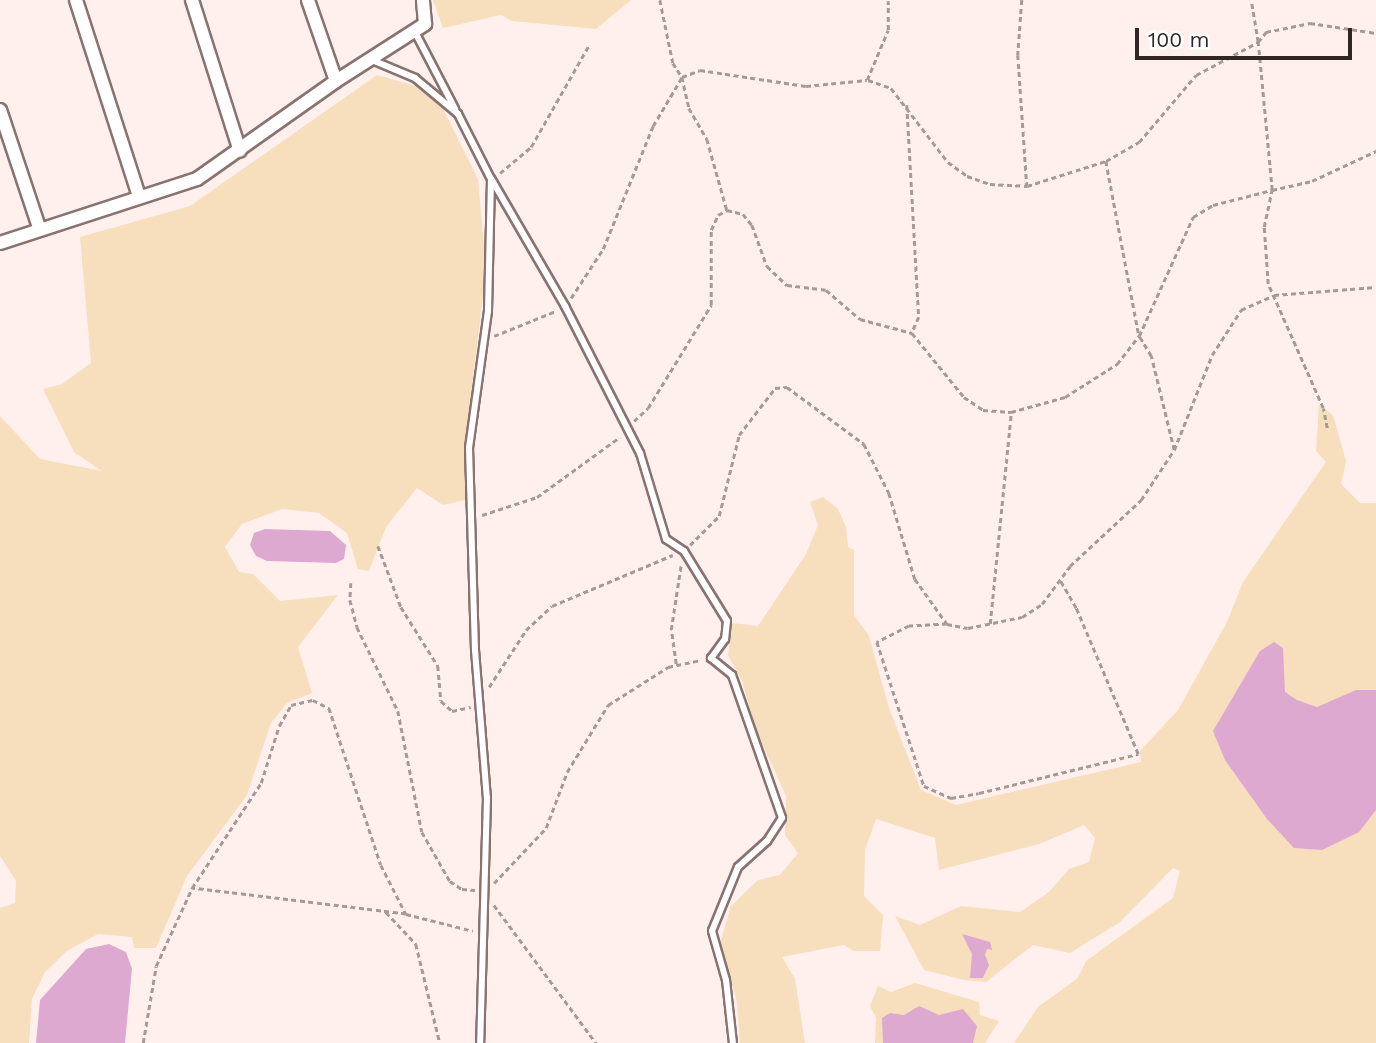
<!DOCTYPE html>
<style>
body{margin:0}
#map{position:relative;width:1376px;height:1043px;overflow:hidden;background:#fff0ee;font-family:"Work Sans",sans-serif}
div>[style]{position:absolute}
.green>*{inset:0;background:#f7debd}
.water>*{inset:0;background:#dda9d1}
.path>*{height:2.5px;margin-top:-1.25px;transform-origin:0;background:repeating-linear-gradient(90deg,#a69a98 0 5px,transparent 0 8.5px)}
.roads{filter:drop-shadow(2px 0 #897371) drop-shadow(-2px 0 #897371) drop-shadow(0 2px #897371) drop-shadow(0 -2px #897371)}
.lane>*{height:6px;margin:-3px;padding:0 3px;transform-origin:3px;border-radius:3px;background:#fff}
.street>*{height:12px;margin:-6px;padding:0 6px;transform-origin:6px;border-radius:6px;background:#fff}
span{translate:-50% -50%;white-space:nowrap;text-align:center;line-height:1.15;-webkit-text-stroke:7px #fff;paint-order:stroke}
.scale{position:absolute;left:1135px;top:28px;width:217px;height:32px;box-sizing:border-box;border:4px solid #2f2625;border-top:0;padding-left:9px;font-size:21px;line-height:24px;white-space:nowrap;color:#2f2625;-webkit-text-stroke:5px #fff;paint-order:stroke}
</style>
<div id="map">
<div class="green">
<i style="clip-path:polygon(433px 0,631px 0,596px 29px,512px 21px,501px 15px,443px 28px)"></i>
<i style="clip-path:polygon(377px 75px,416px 86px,443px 109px,478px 179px,486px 270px,465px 443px,465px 500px,443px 505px,417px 488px,386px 527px,369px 571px,358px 569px,347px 533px,319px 513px,282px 509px,242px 524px,225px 547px,239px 572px,253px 574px,280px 601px,338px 595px,298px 647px,312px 693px,287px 703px,271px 723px,247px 795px,187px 876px,156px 948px,134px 948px,132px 937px,98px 934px,67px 951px,45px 972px,32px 999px,29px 1043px,0 1043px,0 908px,15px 903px,16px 881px,0 856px,0 416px,40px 459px,102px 471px,74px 452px,43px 389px,62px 384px,91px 363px,80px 237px,190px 206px)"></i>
<i style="clip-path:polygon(1319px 405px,1333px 415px,1346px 461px,1341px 484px,1360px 503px,1376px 503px,1376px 1043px,1014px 1043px,1038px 1007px,1078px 978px,1086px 961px,1173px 898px,1180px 871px,1173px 868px,1120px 922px,1070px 953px,1033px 945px,986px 982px,964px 980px,924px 970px,895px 916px,920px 925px,961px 906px,1020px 912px,1049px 892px,1069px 869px,1089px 862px,1095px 838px,1084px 825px,1039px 844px,939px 870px,935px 838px,876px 819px,865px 850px,864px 896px,883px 915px,880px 951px,854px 951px,844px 945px,782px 957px,795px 979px,805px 1043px,740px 1043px,737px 1002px,720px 943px,731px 906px,758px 880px,780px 875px,798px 853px,785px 835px,786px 796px,757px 732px,742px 681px,728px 655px,732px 623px,758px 626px,806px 554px,818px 525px,810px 502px,823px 497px,838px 509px,846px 527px,848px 547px,854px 550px,854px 615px,869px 636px,889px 708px,921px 790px,956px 805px,1141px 762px,1140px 751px,1178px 710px,1227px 622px,1243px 582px,1326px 462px,1316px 451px)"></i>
<i style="clip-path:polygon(915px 983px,979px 1002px,980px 1015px,999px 1021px,985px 1043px,875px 1043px,876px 1018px,870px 1006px,878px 986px,891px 992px)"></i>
</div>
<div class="water">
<i style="clip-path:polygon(265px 529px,330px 531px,346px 545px,344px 559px,336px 563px,267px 561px,256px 556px,250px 545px,254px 533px)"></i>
<i style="clip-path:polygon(1274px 642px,1283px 648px,1285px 692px,1297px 700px,1317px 707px,1356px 690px,1376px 690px,1376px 810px,1359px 832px,1322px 850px,1294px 848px,1267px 819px,1225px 760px,1213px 731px,1260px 651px)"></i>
<i style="clip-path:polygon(962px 934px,990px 942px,992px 950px,987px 949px,985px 955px,989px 965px,983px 978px,970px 978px,972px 954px)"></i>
<i style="clip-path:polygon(109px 944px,126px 952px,132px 969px,125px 1043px,36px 1043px,40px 1000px,86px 949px)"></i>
<i style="clip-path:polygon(919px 1006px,939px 1015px,963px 1009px,977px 1026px,973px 1043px,883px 1043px,882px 1018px,890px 1013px,904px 1015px)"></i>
</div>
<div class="path">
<i style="left:660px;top:0;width:64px;rotate:78.3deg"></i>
<i style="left:673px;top:63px;width:17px;rotate:57deg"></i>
<i style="left:682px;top:77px;width:19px;rotate:-21deg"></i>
<i style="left:700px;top:70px;width:107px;rotate:8.6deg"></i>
<i style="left:806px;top:86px;width:61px;rotate:-5.6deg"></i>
<i style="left:867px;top:80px;width:54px;rotate:-67.2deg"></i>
<i style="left:888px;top:30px;width:29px;rotate:-90deg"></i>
<i style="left:1022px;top:0;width:55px;rotate:94.2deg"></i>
<i style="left:1018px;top:55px;width:131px;rotate:86.1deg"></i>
<i style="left:1027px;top:186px;width:83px;rotate:-17.6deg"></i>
<i style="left:1106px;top:161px;width:38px;rotate:-30deg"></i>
<i style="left:1139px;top:142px;width:88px;rotate:-49.6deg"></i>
<i style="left:1196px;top:75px;width:70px;rotate:-28deg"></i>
<i style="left:1258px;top:42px;width:43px;rotate:-99.5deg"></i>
<i style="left:682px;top:77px;width:32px;rotate:77deg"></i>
<i style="left:689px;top:108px;width:36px;rotate:60deg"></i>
<i style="left:707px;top:139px;width:74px;rotate:74.3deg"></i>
<i style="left:727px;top:210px;width:16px;rotate:14deg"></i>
<i style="left:743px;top:214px;width:14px;rotate:51deg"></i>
<i style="left:752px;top:225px;width:44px;rotate:69.9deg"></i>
<i style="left:767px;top:266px;width:28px;rotate:44deg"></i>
<i style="left:787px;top:285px;width:39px;rotate:7deg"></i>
<i style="left:826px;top:290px;width:45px;rotate:40.5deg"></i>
<i style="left:860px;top:319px;width:54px;rotate:15.1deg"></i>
<i style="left:912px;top:333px;width:82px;rotate:50.9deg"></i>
<i style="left:964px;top:397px;width:23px;rotate:34deg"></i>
<i style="left:983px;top:410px;width:28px;rotate:4deg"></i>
<i style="left:1011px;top:412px;width:56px;rotate:-15.5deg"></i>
<i style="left:1065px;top:397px;width:62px;rotate:-32.4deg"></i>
<i style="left:1117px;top:364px;width:36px;rotate:-52deg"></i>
<i style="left:868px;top:80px;width:24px;rotate:19deg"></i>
<i style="left:891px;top:88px;width:93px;rotate:52.4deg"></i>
<i style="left:948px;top:162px;width:24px;rotate:36deg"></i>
<i style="left:967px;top:176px;width:24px;rotate:19deg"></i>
<i style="left:990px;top:184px;width:37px;rotate:3deg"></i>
<i style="left:907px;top:105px;width:212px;rotate:86.8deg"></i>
<i style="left:919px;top:317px;width:17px;rotate:114deg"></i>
<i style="left:1106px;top:161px;width:178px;rotate:79.3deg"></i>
<i style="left:1139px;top:336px;width:131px;rotate:-65.6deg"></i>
<i style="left:1193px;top:217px;width:23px;rotate:-31deg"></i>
<i style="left:1213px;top:205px;width:61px;rotate:-14.3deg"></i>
<i style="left:1272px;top:190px;width:149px;rotate:-95.4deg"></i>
<i style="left:1258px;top:42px;width:13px;rotate:-51deg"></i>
<i style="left:1266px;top:32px;width:45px;rotate:-11.6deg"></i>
<i style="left:1310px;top:23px;width:67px;rotate:8.6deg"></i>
<i style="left:500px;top:173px;width:40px;rotate:-40deg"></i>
<i style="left:531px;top:147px;width:117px;rotate:-60.4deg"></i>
<i style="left:571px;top:298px;width:59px;rotate:-56.9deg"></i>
<i style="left:603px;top:249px;width:133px;rotate:-67.9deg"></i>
<i style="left:653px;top:126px;width:57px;rotate:-59.4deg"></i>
<i style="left:494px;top:336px;width:67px;rotate:-22deg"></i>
<i style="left:634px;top:421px;width:19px;rotate:-43deg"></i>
<i style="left:648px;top:408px;width:121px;rotate:-58.5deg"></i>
<i style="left:711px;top:305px;width:75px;rotate:-90deg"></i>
<i style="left:711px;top:230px;width:17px;rotate:-65deg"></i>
<i style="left:718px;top:215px;width:10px;rotate:-29deg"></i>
<i style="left:1327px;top:428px;width:20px;rotate:-101deg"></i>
<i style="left:1323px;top:408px;width:136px;rotate:-113.9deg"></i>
<i style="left:1268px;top:284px;width:57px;rotate:-94deg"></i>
<i style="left:1264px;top:227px;width:38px;rotate:-78deg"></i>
<i style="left:1272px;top:190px;width:41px;rotate:-12.7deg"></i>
<i style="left:1312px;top:181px;width:71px;rotate:-25.1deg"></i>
<i style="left:1174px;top:450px;width:102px;rotate:-68.2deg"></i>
<i style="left:1212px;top:355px;width:54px;rotate:-57.2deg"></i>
<i style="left:1241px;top:310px;width:36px;rotate:-24deg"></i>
<i style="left:1274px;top:295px;width:102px;rotate:-4.5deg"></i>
<i style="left:482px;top:515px;width:58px;rotate:-18.1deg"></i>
<i style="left:537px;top:497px;width:102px;rotate:-35.9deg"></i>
<i style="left:690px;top:545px;width:41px;rotate:-45deg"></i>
<i style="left:719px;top:516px;width:83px;rotate:-76.1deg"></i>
<i style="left:739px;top:435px;width:59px;rotate:-52.5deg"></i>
<i style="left:775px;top:388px;width:12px;rotate:-5deg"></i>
<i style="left:787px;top:387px;width:96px;rotate:36.5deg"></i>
<i style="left:864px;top:444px;width:55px;rotate:63deg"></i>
<i style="left:889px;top:493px;width:90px;rotate:73.2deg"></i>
<i style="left:915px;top:579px;width:55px;rotate:54.6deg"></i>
<i style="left:947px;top:624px;width:21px;rotate:11deg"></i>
<i style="left:968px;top:628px;width:55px;rotate:-11.5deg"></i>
<i style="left:1022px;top:617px;width:24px;rotate:-33deg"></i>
<i style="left:1042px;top:604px;width:47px;rotate:-53.6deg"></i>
<i style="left:1070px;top:566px;width:97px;rotate:-42.9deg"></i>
<i style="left:1141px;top:500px;width:60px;rotate:-56.6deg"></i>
<i style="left:1174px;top:450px;width:97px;rotate:-103.7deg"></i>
<i style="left:1151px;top:356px;width:23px;rotate:-121deg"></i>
<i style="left:378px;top:546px;width:65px;rotate:69.3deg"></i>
<i style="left:401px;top:607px;width:70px;rotate:57.9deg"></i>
<i style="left:438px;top:666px;width:35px;rotate:85deg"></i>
<i style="left:441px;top:701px;width:15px;rotate:42deg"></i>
<i style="left:452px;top:711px;width:19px;rotate:-12deg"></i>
<i style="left:351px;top:583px;width:17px;rotate:93deg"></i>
<i style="left:350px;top:600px;width:28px;rotate:75deg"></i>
<i style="left:357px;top:627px;width:93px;rotate:64deg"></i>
<i style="left:398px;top:711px;width:123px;rotate:78.8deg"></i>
<i style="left:422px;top:832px;width:56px;rotate:60.3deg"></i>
<i style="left:450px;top:881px;width:14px;rotate:34deg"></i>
<i style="left:462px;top:889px;width:13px;rotate:4deg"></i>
<i style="left:947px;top:624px;width:38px;rotate:177deg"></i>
<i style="left:909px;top:626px;width:36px;rotate:153deg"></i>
<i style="left:877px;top:642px;width:151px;rotate:71.9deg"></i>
<i style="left:924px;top:786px;width:30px;rotate:24deg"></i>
<i style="left:951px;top:798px;width:28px;rotate:-10deg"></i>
<i style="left:979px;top:793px;width:164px;rotate:-13.8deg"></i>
<i style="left:1138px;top:754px;width:159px;rotate:-113deg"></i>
<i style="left:1076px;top:608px;width:32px;rotate:-120deg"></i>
<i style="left:990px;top:624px;width:213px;rotate:-84.3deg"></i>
<i style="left:676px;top:664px;width:34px;rotate:-98deg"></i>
<i style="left:671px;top:630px;width:66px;rotate:-81.3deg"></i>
<i style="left:489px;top:687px;width:68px;rotate:-57deg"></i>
<i style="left:526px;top:630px;width:35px;rotate:-43deg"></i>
<i style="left:552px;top:606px;width:131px;rotate:-22.9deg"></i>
<i style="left:494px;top:883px;width:76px;rotate:-46.6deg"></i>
<i style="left:546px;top:828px;width:60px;rotate:-69.4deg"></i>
<i style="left:567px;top:772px;width:79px;rotate:-58.5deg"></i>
<i style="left:608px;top:705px;width:71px;rotate:-32.3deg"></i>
<i style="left:668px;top:667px;width:33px;rotate:-12deg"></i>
<i style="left:494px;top:905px;width:172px;rotate:53.5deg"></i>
<i style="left:386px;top:912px;width:44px;rotate:46.8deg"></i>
<i style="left:416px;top:944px;width:102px;rotate:76.4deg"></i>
<i style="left:406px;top:914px;width:216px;rotate:-173.1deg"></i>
<i style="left:192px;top:888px;width:126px;rotate:-56.7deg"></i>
<i style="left:261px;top:783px;width:60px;rotate:-72.5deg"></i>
<i style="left:279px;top:726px;width:24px;rotate:-60deg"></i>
<i style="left:291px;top:705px;width:23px;rotate:-13deg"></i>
<i style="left:313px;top:700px;width:18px;rotate:27deg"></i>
<i style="left:329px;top:708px;width:165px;rotate:71.7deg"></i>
<i style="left:381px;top:865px;width:55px;rotate:63deg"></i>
<i style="left:406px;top:914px;width:69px;rotate:14.2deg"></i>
<i style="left:143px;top:1043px;width:78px;rotate:-80.4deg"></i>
<i style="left:156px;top:966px;width:86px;rotate:-65.2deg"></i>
</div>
<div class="roads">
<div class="lane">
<i style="left:415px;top:32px;width:87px;rotate:62.5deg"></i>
<i style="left:372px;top:60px;width:47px;rotate:22.7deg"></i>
<i style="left:415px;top:78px;width:56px;rotate:39.9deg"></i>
<i style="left:458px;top:114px;width:73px;rotate:63.1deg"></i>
<i style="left:491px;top:179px;width:132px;rotate:91.3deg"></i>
<i style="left:488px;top:311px;width:138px;rotate:97.9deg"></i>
<i style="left:469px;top:448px;width:202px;rotate:88.3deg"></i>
<i style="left:475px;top:650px;width:148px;rotate:85.4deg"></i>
<i style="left:487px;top:798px;width:245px;rotate:91.6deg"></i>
<i style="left:492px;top:180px;width:146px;rotate:59.9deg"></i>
<i style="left:565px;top:306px;width:165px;rotate:63deg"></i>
<i style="left:640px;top:453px;width:90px;rotate:73.2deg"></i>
<i style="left:666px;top:539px;width:22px;rotate:34deg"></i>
<i style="left:684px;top:551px;width:82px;rotate:58.4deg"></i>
<i style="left:727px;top:621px;width:18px;rotate:96deg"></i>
<i style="left:725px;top:639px;width:24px;rotate:126deg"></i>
<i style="left:711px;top:658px;width:27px;rotate:39deg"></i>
<i style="left:732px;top:675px;width:151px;rotate:70.7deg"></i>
<i style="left:782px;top:818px;width:27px;rotate:123deg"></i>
<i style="left:767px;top:841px;width:39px;rotate:138deg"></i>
<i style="left:738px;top:867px;width:69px;rotate:112.1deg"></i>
<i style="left:712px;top:931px;width:51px;rotate:74.1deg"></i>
<i style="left:726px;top:980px;width:63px;rotate:83.7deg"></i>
</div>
<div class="street">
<i style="left:76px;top:0;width:206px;rotate:72.2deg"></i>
<i style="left:192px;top:0;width:158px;rotate:72.4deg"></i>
<i style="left:336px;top:81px;width:106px;rotate:-32.6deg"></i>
<i style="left:425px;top:24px;width:24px;rotate:-95deg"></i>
<i style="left:0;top:110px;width:126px;rotate:71.6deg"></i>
<i style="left:0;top:243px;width:207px;rotate:-18deg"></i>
<i style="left:197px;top:179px;width:170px;rotate:-35.2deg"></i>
<i style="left:336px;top:81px;width:86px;rotate:-109.1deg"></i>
</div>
</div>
<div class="scale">100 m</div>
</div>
